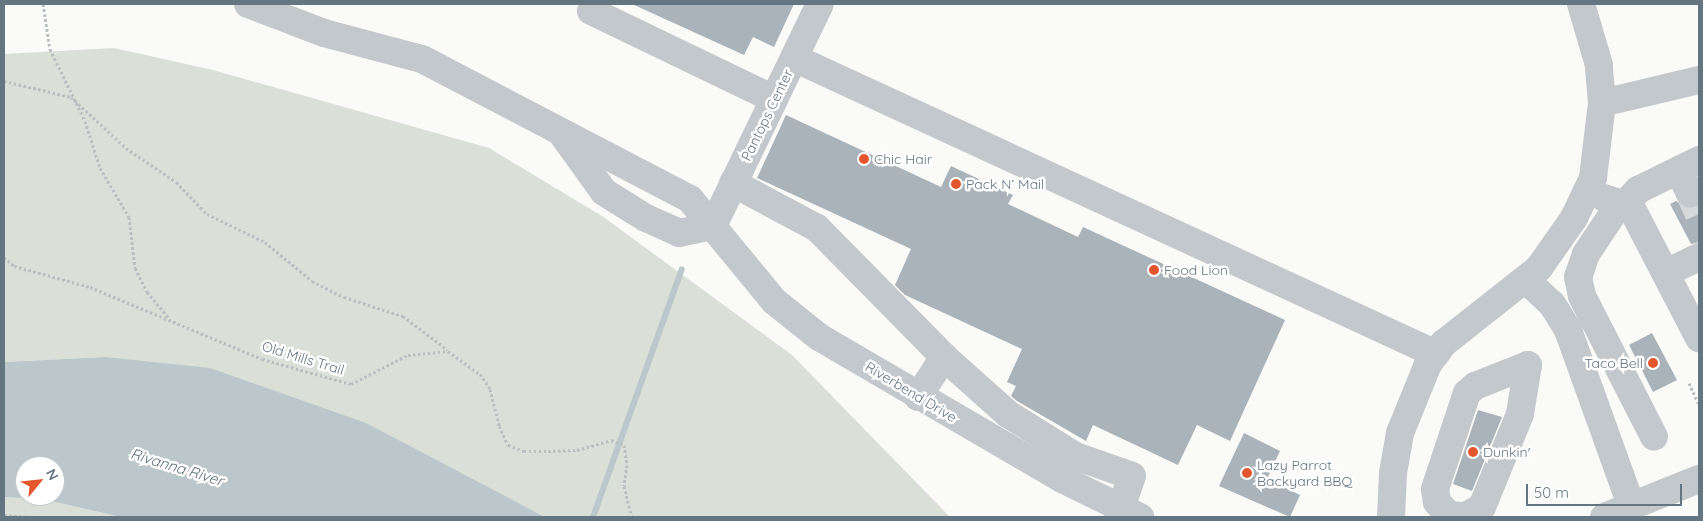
<!DOCTYPE html>
<meta charset="utf-8">
<style>
body{margin:0}
#map{position:relative;width:1703px;height:521px;overflow:hidden;background:#fafaf8;font-family:Quicksand,sans-serif}
div>[style]{position:absolute}
.green>*{inset:0;background:#dadfd7}
.water>*{inset:0;background:#bbc7cb}
.stream>*{height:6px;margin:-3px;padding:0 3px;transform-origin:3px;border-radius:3px;background:#bbc7cb}
.building>*{inset:0;background:#aab3b9}
.minor-tunnel>*{height:28px;margin-top:-14px;transform-origin:0;background:repeating-linear-gradient(90deg,#d5d9db 0 28px,transparent 0 42px)}
.path>*{height:3px;margin-top:-1.5px;transform-origin:0;background:repeating-linear-gradient(90deg,#bbbfc2 0 2.5px,transparent 0 5px)}
.minor>*{height:28px;margin:-14px;padding:0 14px;transform-origin:14px;border-radius:14px;background:#c3c8cc}
.dots>*{width:14px;height:14px;translate:-50% -50%;box-sizing:border-box;border:2px solid #fff;border-radius:50%}
span{translate:-50% -50%;white-space:nowrap;text-align:center;line-height:1.15;-webkit-text-stroke:5px #fff;paint-order:stroke}
.street-label{font-size:14px;color:#657683}
.poi-label{font-size:14px;color:#657683}
.left{translate:0 -50%;text-align:left}
.right{translate:-100% -50%;text-align:right}
.water-label{font-size:15px;color:#60757c;font-style:italic}
.frame{position:absolute;inset:0;border:5px solid #657683;pointer-events:none}
.north{position:absolute;left:15px;top:456px;width:50px;height:50px;box-sizing:border-box;background:#fff;border:1px solid #c1c8cd;border-radius:50%;rotate:62deg;font-size:14px;font-weight:700;line-height:20px;text-align:center;color:#657683}
.north::after{content:'';display:block;margin:auto;width:18px;height:22px;background:#e4572e;clip-path:polygon(50% 0,100% 100%,50% 72%,0 100%)}
.scale{position:absolute;left:1526px;top:484px;width:156px;height:22px;box-sizing:border-box;border:2px solid #657683;border-top:0;padding-left:6px;font-size:15px;line-height:18px;white-space:nowrap;color:#657683;-webkit-text-stroke:4px #fff;paint-order:stroke}
</style>
<div id="map">
<div class="green">
<i style="clip-path:polygon(114px 48px,213px 70px,489px 148px,602px 216px,792px 355px,950px 517px,545px 517px,366px 424px,105px 357px,4px 362px,4px 54px)"></i>
<i style="clip-path:polygon(4px 497px,46px 500px,121px 517px,4px 517px)"></i>
</div>
<div class="water">
<i style="clip-path:polygon(evenodd,105px 357px,210px 368px,366px 423px,545px 517px,121px 517px,46px 500px,4px 497px,4px 362px,105px 357px,25px 466px,55px 466px,55px 496px,25px 496px,25px 466px)"></i>
</div>
<div class="stream">
<i style="left:593px;top:517px;width:263px;rotate:-70.3deg"></i>
</div>
<div class="building">
<i style="clip-path:polygon(632px 4px,794px 4px,774px 47px,753px 37px,744px 55px)"></i>
<i style="clip-path:polygon(786px 115px,941px 187px,951px 166px,1013px 195px,1008px 204px,1078px 237px,1083px 227px,1285px 320px,1230px 441px,1197px 425px,1178px 465px,1093px 425px,1086px 441px,1017px 401px,1011px 396px,1016px 386px,1007px 382px,1022px 349px,905px 295px,895px 285px,911px 249px,757px 178px)"></i>
<i style="clip-path:polygon(1676px 201px,1688px 209px,1699px 206px,1699px 242px,1691px 244px,1670px 204px)"></i>
<i style="clip-path:polygon(1652px 333px,1677px 380px,1653px 392px,1629px 345px)"></i>
<i style="clip-path:polygon(1478px 410px,1502px 417px,1472px 491px,1453px 484px)"></i>
<i style="clip-path:polygon(1244px 433px,1280px 451px,1267px 479px,1300px 495px,1290px 517px,1219px 486px)"></i>
</div>
<div class="minor-tunnel">
<i style="left:1690px;top:194px;width:22px;rotate:66deg"></i>
</div>
<div class="path">
<i style="left:43px;top:4px;width:46px;rotate:81.2deg"></i>
<i style="left:50px;top:49px;width:80px;rotate:64.1deg"></i>
<i style="left:85px;top:121px;width:49px;rotate:72.3deg"></i>
<i style="left:100px;top:168px;width:57px;rotate:59.4deg"></i>
<i style="left:129px;top:217px;width:51px;rotate:83.3deg"></i>
<i style="left:135px;top:268px;width:27px;rotate:63deg"></i>
<i style="left:147px;top:292px;width:34px;rotate:50deg"></i>
<i style="left:4px;top:81px;width:69px;rotate:13.4deg"></i>
<i style="left:71px;top:97px;width:75px;rotate:42.8deg"></i>
<i style="left:126px;top:148px;width:60px;rotate:34.2deg"></i>
<i style="left:176px;top:182px;width:45px;rotate:45.9deg"></i>
<i style="left:207px;top:214px;width:64px;rotate:25.8deg"></i>
<i style="left:265px;top:242px;width:61px;rotate:39.7deg"></i>
<i style="left:312px;top:281px;width:36px;rotate:27deg"></i>
<i style="left:344px;top:297px;width:62px;rotate:17.9deg"></i>
<i style="left:403px;top:316px;width:56px;rotate:37.1deg"></i>
<i style="left:4px;top:257px;width:13px;rotate:42deg"></i>
<i style="left:14px;top:266px;width:79px;rotate:15.4deg"></i>
<i style="left:90px;top:287px;width:186px;rotate:22.7deg"></i>
<i style="left:262px;top:359px;width:92px;rotate:15.7deg"></i>
<i style="left:351px;top:384px;width:64px;rotate:-27deg"></i>
<i style="left:408px;top:355px;width:40px;rotate:-5.7deg"></i>
<i style="left:448px;top:351px;width:39px;rotate:36deg"></i>
<i style="left:480px;top:374px;width:18px;rotate:56deg"></i>
<i style="left:490px;top:389px;width:38px;rotate:76deg"></i>
<i style="left:499px;top:426px;width:21px;rotate:65deg"></i>
<i style="left:508px;top:445px;width:17px;rotate:21deg"></i>
<i style="left:524px;top:451px;width:24px"></i>
<i style="left:548px;top:451px;width:29px;rotate:-2deg"></i>
<i style="left:577px;top:450px;width:35px;rotate:-16deg"></i>
<i style="left:611px;top:440px;width:14px;rotate:21deg"></i>
<i style="left:624px;top:445px;width:20px;rotate:81deg"></i>
<i style="left:627px;top:465px;width:21px;rotate:98deg"></i>
<i style="left:624px;top:486px;width:32px;rotate:76deg"></i>
<i style="left:1689px;top:383px;width:23px;rotate:65deg"></i>
<i style="left:4px;top:515px;width:24px;rotate:5deg"></i>
</div>
<div class="minor">
<i style="left:248px;top:4px;width:81px;rotate:20.9deg"></i>
<i style="left:324px;top:33px;width:101px;rotate:14.9deg"></i>
<i style="left:422px;top:59px;width:302px;rotate:27.6deg"></i>
<i style="left:690px;top:199px;width:132px;rotate:50.5deg"></i>
<i style="left:774px;top:301px;width:58px;rotate:38.7deg"></i>
<i style="left:819px;top:337px;width:284px;rotate:30.3deg"></i>
<i style="left:1064px;top:480px;width:85px;rotate:26deg"></i>
<i style="left:591px;top:11px;width:203px;rotate:25.7deg"></i>
<i style="left:794px;top:58px;width:707px;rotate:24.75deg"></i>
<i style="left:1602px;top:103px;width:100px;rotate:-13.3deg"></i>
<i style="left:563px;top:135px;width:70px;rotate:54.3deg"></i>
<i style="left:604px;top:192px;width:49px;rotate:31.8deg"></i>
<i style="left:646px;top:218px;width:36px;rotate:24deg"></i>
<i style="left:679px;top:233px;width:35px;rotate:-12deg"></i>
<i style="left:1679px;top:170px;width:26px;rotate:65deg"></i>
<i style="left:733px;top:183px;width:95px;rotate:28.2deg"></i>
<i style="left:817px;top:228px;width:181px;rotate:45.4deg"></i>
<i style="left:944px;top:357px;width:86px;rotate:41.7deg"></i>
<i style="left:1008px;top:414px;width:79px;rotate:32.1deg"></i>
<i style="left:1075px;top:456px;width:60px;rotate:19.3deg"></i>
<i style="left:1132px;top:476px;width:43px;rotate:108.9deg"></i>
<i style="left:1604px;top:198px;width:28px;rotate:18deg"></i>
<i style="left:1631px;top:207px;width:148px;rotate:62.6deg"></i>
<i style="left:1620px;top:203px;width:61px;rotate:123.7deg"></i>
<i style="left:1586px;top:254px;width:24px;rotate:109deg"></i>
<i style="left:1578px;top:277px;width:19px;rotate:78deg"></i>
<i style="left:1582px;top:296px;width:158px;rotate:62.9deg"></i>
<i style="left:1624px;top:205px;width:21px;rotate:-47deg"></i>
<i style="left:1638px;top:190px;width:68px;rotate:-26.2deg"></i>
<i style="left:713px;top:226px;width:246px;rotate:-64.3deg"></i>
<i style="left:1666px;top:273px;width:37px;rotate:-26deg"></i>
<i style="left:1526px;top:280px;width:35px;rotate:43deg"></i>
<i style="left:1552px;top:304px;width:31px;rotate:58deg"></i>
<i style="left:1568px;top:330px;width:189px;rotate:70.2deg"></i>
<i style="left:1528px;top:365px;width:50px;rotate:99.3deg"></i>
<i style="left:1520px;top:414px;width:100px;rotate:112.2deg"></i>
<i style="left:1482px;top:507px;width:18px;rotate:151deg"></i>
<i style="left:1466px;top:516px;width:17px;rotate:-177deg"></i>
<i style="left:1449px;top:515px;width:18px;rotate:-133deg"></i>
<i style="left:1437px;top:502px;width:13px;rotate:-99deg"></i>
<i style="left:1435px;top:489px;width:101px;rotate:-71.6deg"></i>
<i style="left:1467px;top:393px;width:11px;rotate:-41deg"></i>
<i style="left:1475px;top:386px;width:57px;rotate:-21.6deg"></i>
<i style="left:918px;top:397px;width:48px;rotate:-57deg"></i>
<i style="left:1391px;top:517px;width:44px;rotate:-87.4deg"></i>
<i style="left:1393px;top:473px;width:41px;rotate:-80.1deg"></i>
<i style="left:1400px;top:433px;width:74px;rotate:-67.9deg"></i>
<i style="left:1428px;top:364px;width:26px;rotate:-53deg"></i>
<i style="left:1444px;top:343px;width:121px;rotate:-38.3deg"></i>
<i style="left:1539px;top:268px;width:61px;rotate:-55deg"></i>
<i style="left:1574px;top:218px;width:44px;rotate:-64.6deg"></i>
<i style="left:1593px;top:178px;width:76px;rotate:-83.2deg"></i>
<i style="left:1602px;top:103px;width:38px;rotate:-95deg"></i>
<i style="left:1599px;top:65px;width:64px;rotate:-106.4deg"></i>
<i style="left:1604px;top:517px;width:102px;rotate:-21.8deg"></i>
</div>
<div class="dots">
<i style="left:864px;top:159px;background:#e4572e"></i>
<i style="left:956px;top:184px;background:#e4572e"></i>
<i style="left:1154px;top:270px;background:#e4572e"></i>
<i style="left:1653px;top:363px;background:#e4572e"></i>
<i style="left:1473px;top:452px;background:#e4572e"></i>
<i style="left:1247px;top:473px;background:#e4572e"></i>
</div>
<div class="street-label">
<span style="left:767px;top:115px;rotate:-64deg">Pantops Center</span>
<span style="left:303px;top:358px;rotate:17deg">Old Mills Trail</span>
<span style="left:911px;top:392px;rotate:31deg">Riverbend Drive</span>
</div>
<div class="poi-label">
<span class="left" style="left:874px;top:159px">Chic Hair</span>
<span class="left" style="left:966px;top:184px">Pack N’ Mail</span>
<span class="left" style="left:1164px;top:270px">Food Lion</span>
<span class="right" style="left:1643px;top:363px">Taco Bell</span>
<span class="left" style="left:1483px;top:452px">Dunkin'</span>
<span class="left" style="left:1257px;top:473px">Lazy Parrot<br>Backyard BBQ</span>
</div>
<div class="water-label">
<span style="left:177px;top:467px;rotate:17deg">Rivanna River</span>
</div>
<div class="frame"></div>
<div class="north">N</div>
<div class="scale">50 m</div>
</div>
